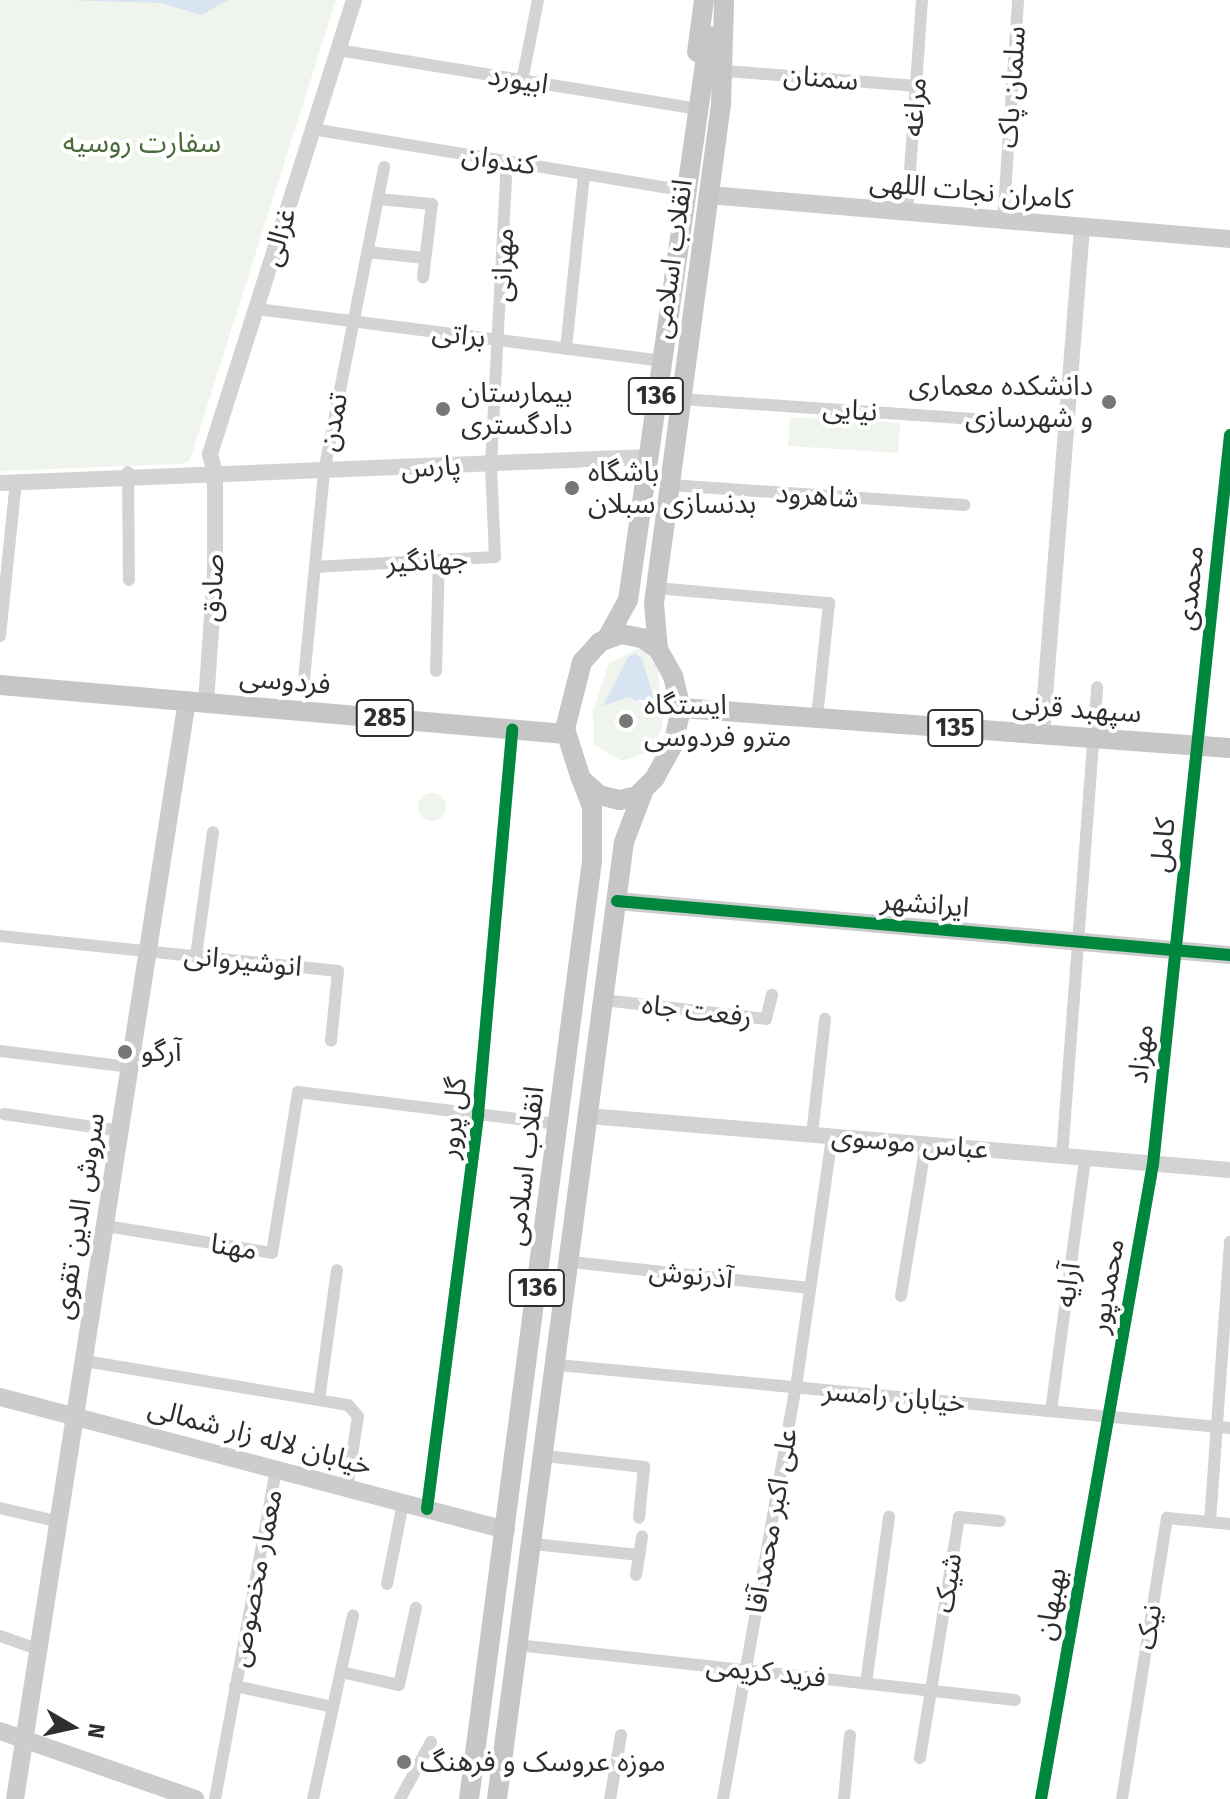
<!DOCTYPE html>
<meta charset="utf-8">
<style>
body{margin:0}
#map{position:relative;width:1230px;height:1799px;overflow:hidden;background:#fff;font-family:"Fira Sans","Noto Sans Arabic",sans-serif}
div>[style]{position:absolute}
.green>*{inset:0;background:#eff5ec}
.round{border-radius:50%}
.water>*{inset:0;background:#d8e4f2}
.minor>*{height:12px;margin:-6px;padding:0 6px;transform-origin:6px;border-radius:6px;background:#d3d3d3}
.tertiary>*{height:16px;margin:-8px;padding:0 8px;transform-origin:8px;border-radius:8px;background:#d3d3d3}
.secondary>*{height:18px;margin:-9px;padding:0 9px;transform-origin:9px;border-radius:9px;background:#ccc}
.primary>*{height:20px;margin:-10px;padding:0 10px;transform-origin:10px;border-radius:10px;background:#c6c6c6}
.cycleway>*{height:12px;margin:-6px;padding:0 6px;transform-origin:6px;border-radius:6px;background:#00873e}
.dots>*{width:22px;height:22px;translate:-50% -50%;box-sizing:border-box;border:4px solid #fff;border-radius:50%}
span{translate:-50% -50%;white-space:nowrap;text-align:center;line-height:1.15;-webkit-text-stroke:8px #fff;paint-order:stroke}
.shield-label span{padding:2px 6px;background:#fff;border:2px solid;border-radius:6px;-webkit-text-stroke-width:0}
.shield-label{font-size:26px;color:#2e2e2e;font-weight:700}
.street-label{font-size:28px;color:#2e2e2e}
.park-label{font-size:28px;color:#4b6a3c}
.poi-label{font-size:28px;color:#2e2e2e}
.right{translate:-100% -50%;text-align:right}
.left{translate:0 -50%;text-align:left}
.north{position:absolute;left:32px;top:1687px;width:80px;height:80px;-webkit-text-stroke:6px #fff;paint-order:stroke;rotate:99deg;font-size:22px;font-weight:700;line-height:32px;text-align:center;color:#2e2e2e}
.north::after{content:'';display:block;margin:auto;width:28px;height:36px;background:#2e2e2e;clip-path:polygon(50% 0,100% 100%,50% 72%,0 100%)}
</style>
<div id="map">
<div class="green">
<i style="clip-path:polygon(0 0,336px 0,190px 460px,181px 464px,0 471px)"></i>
<i style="clip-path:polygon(790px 417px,900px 423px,898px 453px,788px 446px)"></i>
<i style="clip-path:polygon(637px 649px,647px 652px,658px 669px,663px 723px,653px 750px,622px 761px,594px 745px,593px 711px,609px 663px)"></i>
<i class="round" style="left:418px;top:793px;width:28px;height:28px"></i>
</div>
<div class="water">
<i style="clip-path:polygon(67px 0,228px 0,202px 15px,161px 3px)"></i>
<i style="clip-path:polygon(635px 654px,642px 658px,657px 710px,629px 697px,603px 706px,628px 657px)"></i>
</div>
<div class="minor">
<i style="left:338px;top:50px;width:365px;rotate:9.3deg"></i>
<i style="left:726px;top:71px;width:191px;rotate:4.5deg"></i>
<i style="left:522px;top:81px;width:83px;rotate:-78.8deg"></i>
<i style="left:312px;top:129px;width:379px;rotate:9.4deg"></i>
<i style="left:378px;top:199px;width:54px;rotate:5.3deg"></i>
<i style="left:432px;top:204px;width:74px;rotate:97deg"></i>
<i style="left:907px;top:214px;width:215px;rotate:-86deg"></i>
<i style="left:1003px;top:222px;width:223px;rotate:-86.1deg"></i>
<i style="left:367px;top:252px;width:58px;rotate:5.9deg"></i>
<i style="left:257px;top:309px;width:407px;rotate:7.3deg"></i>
<i style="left:566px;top:349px;width:176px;rotate:-84.1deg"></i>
<i style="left:681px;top:399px;width:386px;rotate:3.9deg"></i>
<i style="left:128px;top:472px;width:108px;rotate:89.5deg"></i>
<i style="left:670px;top:485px;width:295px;rotate:3.9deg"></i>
<i style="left:315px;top:567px;width:180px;rotate:-3.2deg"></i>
<i style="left:495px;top:557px;width:93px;rotate:-92.5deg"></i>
<i style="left:491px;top:464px;width:303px;rotate:-87deg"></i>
<i style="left:656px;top:588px;width:174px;rotate:5deg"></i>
<i style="left:829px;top:603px;width:116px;rotate:96deg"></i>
<i style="left:0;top:636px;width:155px;rotate:-84.1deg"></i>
<i style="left:436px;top:671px;width:111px;rotate:-88.5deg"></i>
<i style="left:304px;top:680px;width:210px;rotate:-84.5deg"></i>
<i style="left:324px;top:471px;width:310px;rotate:-78.8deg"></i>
<i style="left:0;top:936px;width:340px;rotate:5.9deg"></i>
<i style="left:338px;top:971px;width:70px;rotate:95.7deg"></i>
<i style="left:196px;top:956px;width:125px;rotate:-82.2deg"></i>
<i style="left:604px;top:1000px;width:163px;rotate:6.7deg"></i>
<i style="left:766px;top:1019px;width:25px;rotate:-76deg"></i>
<i style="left:0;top:1051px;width:132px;rotate:7deg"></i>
<i style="left:4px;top:1114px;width:118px;rotate:8.3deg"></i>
<i style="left:812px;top:1135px;width:117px;rotate:-83.6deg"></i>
<i style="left:1062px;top:1156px;width:470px;rotate:-85.7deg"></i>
<i style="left:106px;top:1226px;width:168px;rotate:9.2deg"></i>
<i style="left:272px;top:1253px;width:163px;rotate:-80.8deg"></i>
<i style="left:298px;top:1092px;width:262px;rotate:7deg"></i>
<i style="left:571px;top:1262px;width:240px;rotate:6.2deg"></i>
<i style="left:901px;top:1296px;width:154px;rotate:-80.7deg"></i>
<i style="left:85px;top:1361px;width:267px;rotate:9.5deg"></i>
<i style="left:348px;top:1405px;width:15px;rotate:48deg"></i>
<i style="left:358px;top:1416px;width:73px;rotate:98.7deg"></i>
<i style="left:558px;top:1365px;width:675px;rotate:5.36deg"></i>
<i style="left:319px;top:1400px;width:131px;rotate:-82.1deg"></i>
<i style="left:1051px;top:1411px;width:255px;rotate:-82.3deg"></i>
<i style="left:545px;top:1456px;width:100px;rotate:6.3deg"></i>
<i style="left:644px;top:1467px;width:51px;rotate:95.6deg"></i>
<i style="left:0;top:1508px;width:62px;rotate:13.1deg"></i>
<i style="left:427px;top:1509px;width:398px;rotate:-82.6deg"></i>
<i style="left:478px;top:1114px;width:386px;rotate:-84.9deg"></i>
<i style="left:1210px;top:1522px;width:281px;rotate:-85.9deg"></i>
<i style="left:533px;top:1544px;width:107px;rotate:5.9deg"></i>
<i style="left:636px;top:1575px;width:39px;rotate:-81deg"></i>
<i style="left:387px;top:1584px;width:83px;rotate:-78.8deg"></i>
<i style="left:0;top:1636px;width:42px;rotate:19.3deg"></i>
<i style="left:517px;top:1645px;width:501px;rotate:6.3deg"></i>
<i style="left:341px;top:1672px;width:59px;rotate:12.6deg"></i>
<i style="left:399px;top:1685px;width:79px;rotate:-77.6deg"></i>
<i style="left:866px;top:1683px;width:168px;rotate:-82.1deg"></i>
<i style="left:235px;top:1686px;width:100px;rotate:12.1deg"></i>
<i style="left:920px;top:1758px;width:244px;rotate:-80.8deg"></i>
<i style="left:959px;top:1517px;width:41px;rotate:5.6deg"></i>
<i style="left:215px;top:1799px;width:335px;rotate:-79.5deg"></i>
<i style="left:313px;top:1799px;width:188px;rotate:-77.7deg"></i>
<i style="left:400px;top:1799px;width:65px;rotate:-61.5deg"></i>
<i style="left:610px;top:1799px;width:65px;rotate:-80.2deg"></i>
<i style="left:723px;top:1799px;width:418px;rotate:-80deg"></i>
<i style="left:796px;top:1387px;width:254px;rotate:-81.8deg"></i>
<i style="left:844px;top:1799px;width:64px;rotate:-84.6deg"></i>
<i style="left:1041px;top:1799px;width:645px;rotate:-80deg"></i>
<i style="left:1153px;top:1164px;width:733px;rotate:-83.97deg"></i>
<i style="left:1122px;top:1799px;width:285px;rotate:-80.9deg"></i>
<i style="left:1167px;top:1518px;width:63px;rotate:5.4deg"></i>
</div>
<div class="tertiary">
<i style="left:0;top:483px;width:649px;rotate:-2.3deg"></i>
<i style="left:206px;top:702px;width:130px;rotate:-86deg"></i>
<i style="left:215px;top:572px;width:99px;rotate:-90deg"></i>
<i style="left:215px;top:473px;width:20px;rotate:-105deg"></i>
<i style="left:210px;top:454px;width:476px;rotate:-72.4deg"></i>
<i style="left:1042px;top:734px;width:508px;rotate:-85.48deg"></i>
<i style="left:589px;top:1116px;width:643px;rotate:4.82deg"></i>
</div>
<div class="secondary">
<i style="left:709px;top:195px;width:523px;rotate:4.83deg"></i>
<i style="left:617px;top:901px;width:615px;rotate:5.03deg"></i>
<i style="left:0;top:1397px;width:523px;rotate:14.73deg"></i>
<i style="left:0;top:1731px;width:207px;rotate:19.2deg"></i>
<i style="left:15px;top:1799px;width:1111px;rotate:-81.1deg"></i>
</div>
<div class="primary">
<i style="left:697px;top:52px;width:52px;rotate:-82.3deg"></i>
<i style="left:621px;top:634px;width:21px;rotate:11deg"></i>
<i style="left:642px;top:638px;width:19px;rotate:35deg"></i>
<i style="left:658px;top:649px;width:31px;rotate:61deg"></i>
<i style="left:673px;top:676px;width:33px;rotate:76deg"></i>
<i style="left:681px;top:708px;width:38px;rotate:102deg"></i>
<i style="left:673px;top:745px;width:38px;rotate:119deg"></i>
<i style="left:655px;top:778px;width:25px;rotate:135deg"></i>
<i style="left:637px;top:796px;width:18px;rotate:167deg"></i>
<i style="left:619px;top:800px;width:21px;rotate:-166deg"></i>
<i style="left:599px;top:795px;width:24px;rotate:-138deg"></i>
<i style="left:581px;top:779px;width:52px;rotate:-107.7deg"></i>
<i style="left:565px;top:729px;width:69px;rotate:-75.8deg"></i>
<i style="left:582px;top:662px;width:27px;rotate:-48deg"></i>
<i style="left:600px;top:642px;width:22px;rotate:-21deg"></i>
<i style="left:607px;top:638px;width:43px;rotate:-61.1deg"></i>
<i style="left:628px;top:600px;width:570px;rotate:-81.83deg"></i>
<i style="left:658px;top:649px;width:46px;rotate:-95deg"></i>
<i style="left:654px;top:603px;width:503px;rotate:-82.35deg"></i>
<i style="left:721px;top:104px;width:104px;rotate:-88.3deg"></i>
<i style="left:0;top:685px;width:567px;rotate:4.96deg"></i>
<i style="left:681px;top:708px;width:550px;rotate:4.17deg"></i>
<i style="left:469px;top:1799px;width:946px;rotate:-82.53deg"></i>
<i style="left:592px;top:861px;width:54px;rotate:-90deg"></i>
<i style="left:592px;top:807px;width:30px;rotate:-111deg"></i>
<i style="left:497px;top:1799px;width:965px;rotate:-82.44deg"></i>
<i style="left:624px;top:842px;width:53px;rotate:-69.2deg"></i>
</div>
<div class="cycleway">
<i style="left:617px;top:901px;width:615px;rotate:5.03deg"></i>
<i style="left:427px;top:1509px;width:398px;rotate:-82.6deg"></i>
<i style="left:478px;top:1114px;width:386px;rotate:-84.9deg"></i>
<i style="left:1041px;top:1799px;width:645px;rotate:-80deg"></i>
<i style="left:1153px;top:1164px;width:733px;rotate:-83.97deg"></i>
</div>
<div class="dots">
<i style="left:1109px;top:402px;background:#777"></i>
<i style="left:443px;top:409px;background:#777"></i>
<i style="left:572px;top:488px;background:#777"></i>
<i style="left:626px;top:721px;background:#777"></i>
<i style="left:125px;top:1052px;background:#777"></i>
<i style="left:404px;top:1762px;background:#777"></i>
</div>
<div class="shield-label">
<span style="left:656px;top:396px">136</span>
<span style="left:385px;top:718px">285</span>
<span style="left:955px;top:728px">135</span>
<span style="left:537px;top:1288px">136</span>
</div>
<div class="street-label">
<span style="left:821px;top:78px;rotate:5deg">سمنان</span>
<span style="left:518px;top:80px;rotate:9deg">ابیورد</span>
<span style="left:1012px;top:87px;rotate:-86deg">سلمان پاک</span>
<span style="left:915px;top:107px;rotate:-86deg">مراغه</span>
<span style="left:499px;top:160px;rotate:9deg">کندوان</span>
<span style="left:971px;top:191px;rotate:5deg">کامران نجات اللهی</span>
<span style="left:279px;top:237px;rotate:-73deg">غزالی</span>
<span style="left:672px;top:259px;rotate:-82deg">انقلاب اسلامی</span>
<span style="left:503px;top:265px;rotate:-88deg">مهرانی</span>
<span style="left:459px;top:335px;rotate:7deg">براتی</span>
<span style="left:850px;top:410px;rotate:4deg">نیایی</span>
<span style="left:333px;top:422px;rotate:-79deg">تمدن</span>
<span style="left:431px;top:467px;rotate:-3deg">پارس</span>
<span style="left:817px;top:496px;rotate:4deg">شاهرود</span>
<span style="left:427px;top:561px;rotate:-3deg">جهانگیر</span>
<span style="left:213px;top:588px;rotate:-88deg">صادق</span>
<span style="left:1190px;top:588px;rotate:-84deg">محمدی</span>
<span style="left:285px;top:681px;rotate:5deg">فردوسی</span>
<span style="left:1077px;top:709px;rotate:4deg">سپهبد قرنی</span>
<span style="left:1163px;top:845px;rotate:-84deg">کامل</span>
<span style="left:925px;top:904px;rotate:5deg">ایرانشهر</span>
<span style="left:243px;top:961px;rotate:6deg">انوشیروانی</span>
<span style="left:697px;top:1011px;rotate:7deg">رفعت جاه</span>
<span style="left:1141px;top:1054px;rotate:-84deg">مهزاد</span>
<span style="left:453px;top:1118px;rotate:-84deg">گل پرور</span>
<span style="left:910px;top:1143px;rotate:5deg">عباس موسوی</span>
<span style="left:525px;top:1166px;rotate:-83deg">انقلاب اسلامی</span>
<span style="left:79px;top:1216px;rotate:-81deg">سروش الدین تقوی</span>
<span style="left:234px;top:1247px;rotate:9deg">مهنا</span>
<span style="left:691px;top:1275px;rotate:6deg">آذرنوش</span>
<span style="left:1068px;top:1285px;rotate:-82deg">آرایه</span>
<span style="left:1107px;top:1286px;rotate:-80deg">محمدپور</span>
<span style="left:894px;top:1397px;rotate:5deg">خیابان رامسر</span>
<span style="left:260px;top:1437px;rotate:15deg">خیابان لاله زار شمالی</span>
<span style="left:772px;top:1521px;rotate:-80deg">علی اکبر محمدآقا</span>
<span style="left:256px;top:1578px;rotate:-79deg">معمار مخصوص</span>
<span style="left:948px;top:1583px;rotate:-81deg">شیک</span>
<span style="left:1051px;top:1604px;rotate:-80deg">بهبهان</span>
<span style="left:1149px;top:1627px;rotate:-81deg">نیک</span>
<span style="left:766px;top:1672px;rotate:6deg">فرید کریمی</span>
</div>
<div class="park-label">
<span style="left:142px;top:143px">سفارت روسیه</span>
</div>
<div class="poi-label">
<span class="right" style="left:1093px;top:402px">دانشکده معماری<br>و شهرسازی</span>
<span class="left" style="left:461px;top:409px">بیمارستان<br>دادگستری</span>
<span class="left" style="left:588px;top:488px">باشگاه<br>بدنسازی سبلان</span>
<span class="left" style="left:644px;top:721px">ایستگاه<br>مترو فردوسی</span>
<span class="left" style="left:141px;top:1052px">آرگو</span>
<span class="left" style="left:420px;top:1762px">موزه عروسک و فرهنگ</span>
</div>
<div class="north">N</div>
</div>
